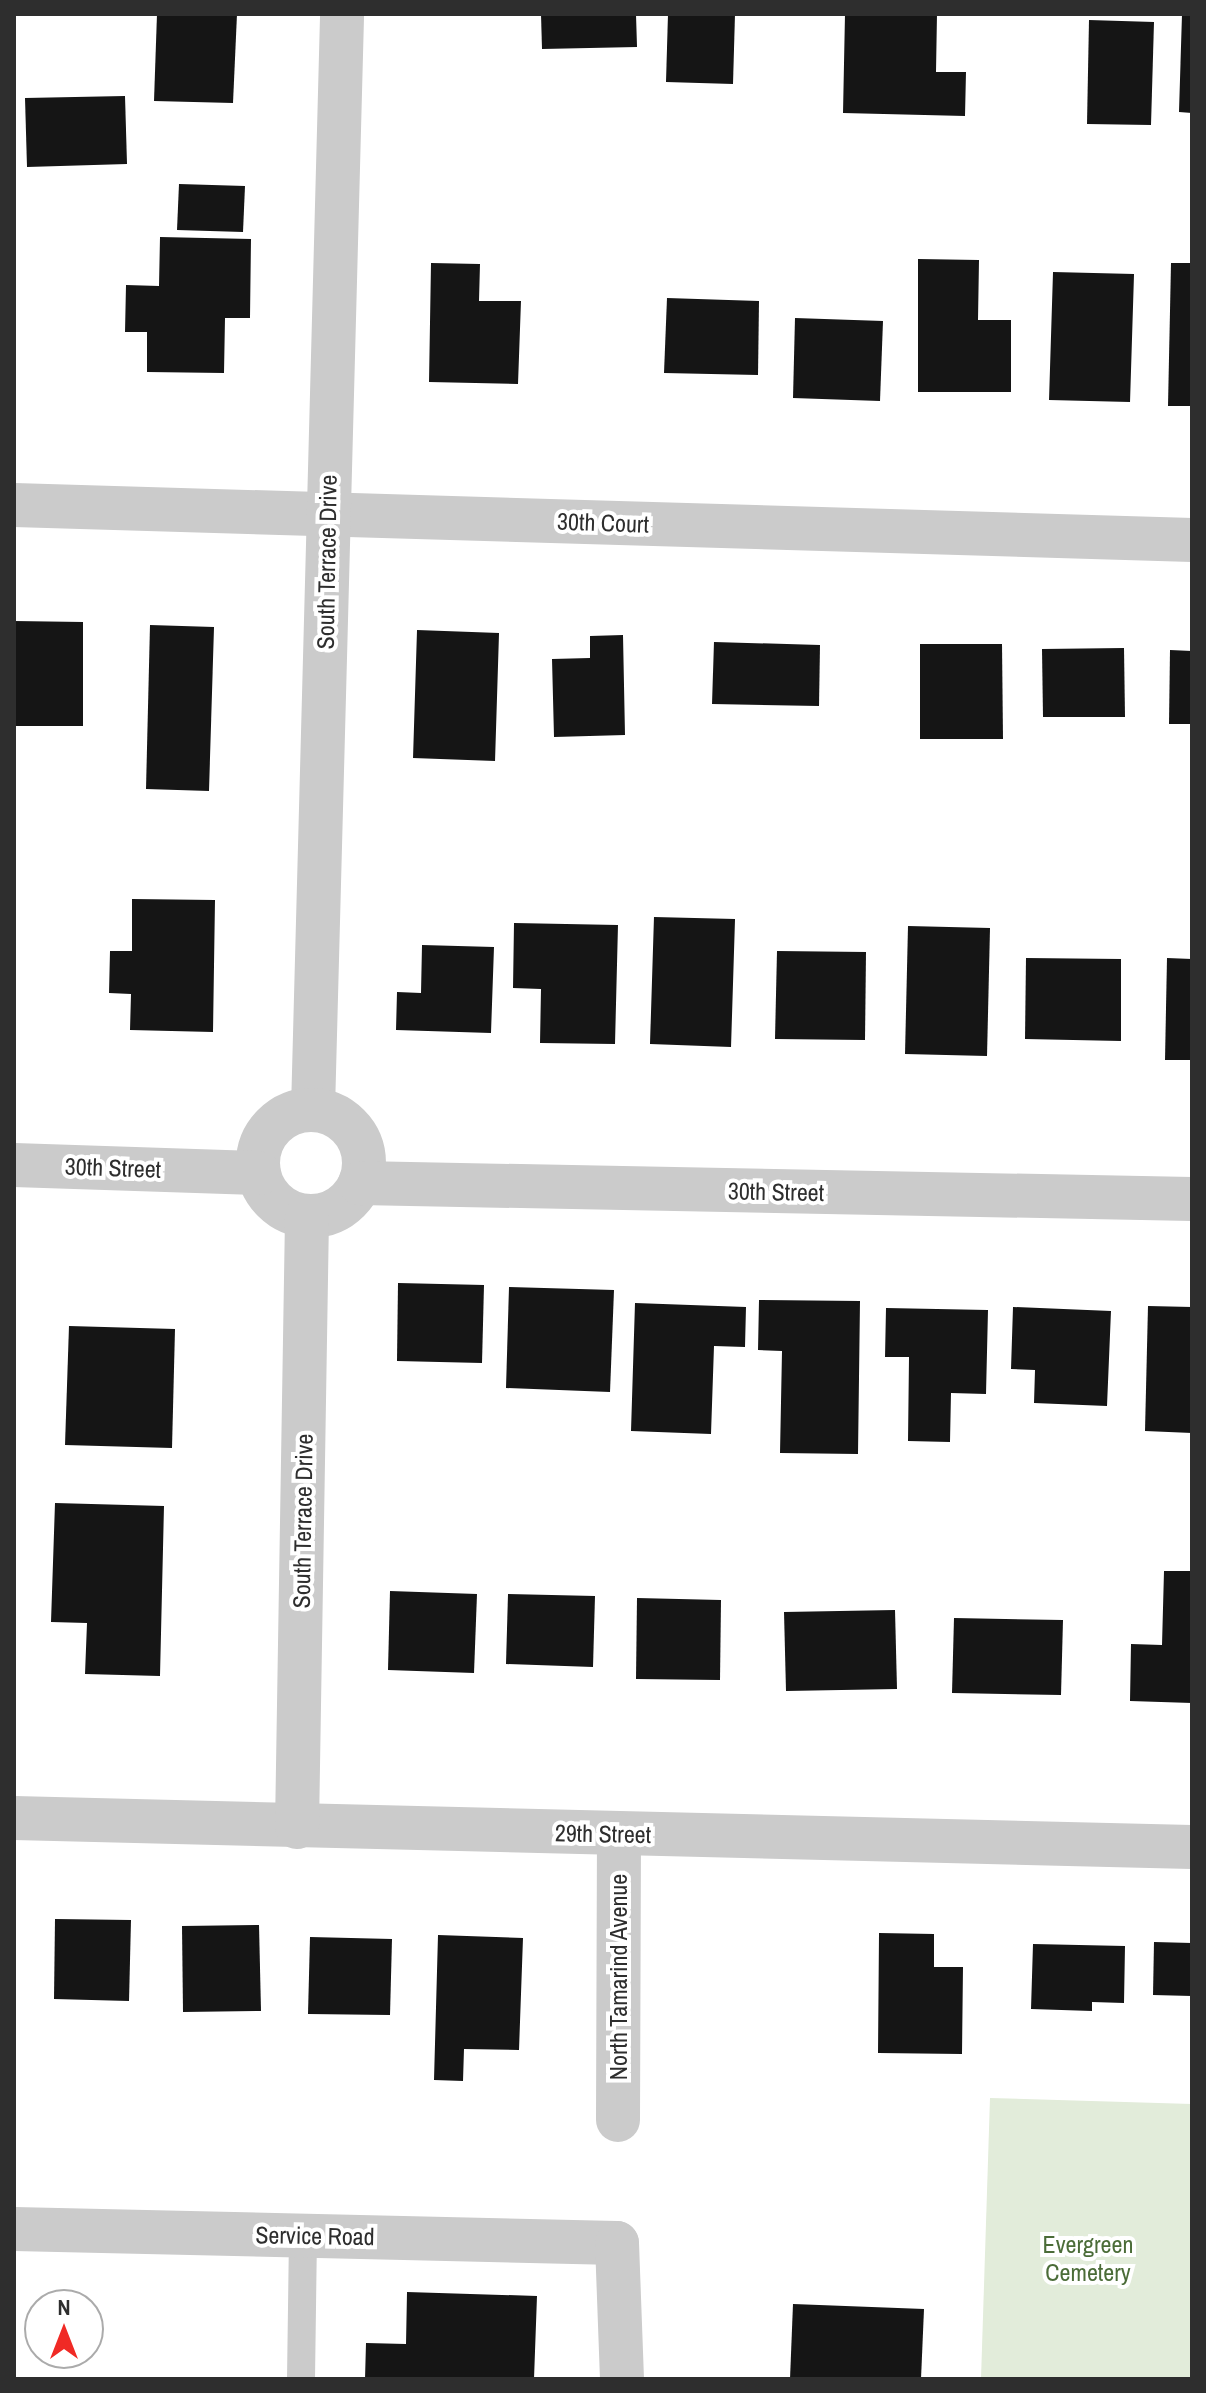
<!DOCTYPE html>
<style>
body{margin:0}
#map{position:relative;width:1206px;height:2393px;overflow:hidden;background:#fff;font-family:"Archivo Narrow",sans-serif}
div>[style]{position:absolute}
.green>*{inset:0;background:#e2ecda}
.building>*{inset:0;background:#151515}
.lane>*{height:28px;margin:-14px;padding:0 14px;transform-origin:14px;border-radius:14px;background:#cbcbcb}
.street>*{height:44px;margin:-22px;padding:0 22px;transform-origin:22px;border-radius:22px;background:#cbcbcb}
.street>.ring{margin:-22px;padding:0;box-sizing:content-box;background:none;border:44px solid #cbcbcb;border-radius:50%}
span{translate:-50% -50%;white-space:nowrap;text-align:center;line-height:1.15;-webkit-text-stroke:8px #fff;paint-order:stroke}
.street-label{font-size:24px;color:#2e2e2e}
.park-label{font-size:24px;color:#4b6c38}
.frame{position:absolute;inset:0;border:16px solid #2e2e2e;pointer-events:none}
.north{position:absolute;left:24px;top:2289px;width:80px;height:80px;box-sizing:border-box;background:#fff;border:2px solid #ababab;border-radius:50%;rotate:0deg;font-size:22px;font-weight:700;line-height:32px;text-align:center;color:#2e2e2e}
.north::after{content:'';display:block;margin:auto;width:28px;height:36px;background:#f02a25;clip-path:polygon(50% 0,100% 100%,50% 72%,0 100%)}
</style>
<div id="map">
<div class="green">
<i style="clip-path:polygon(990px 2098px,1192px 2104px,1192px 2379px,981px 2379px)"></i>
</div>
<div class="building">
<i style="clip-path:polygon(157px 14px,237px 14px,233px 103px,154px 101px)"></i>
<i style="clip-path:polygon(541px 14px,636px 14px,637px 47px,542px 49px)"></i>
<i style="clip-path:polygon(668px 14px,735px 14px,733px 84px,666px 82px)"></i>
<i style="clip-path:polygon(845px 14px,937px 14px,936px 72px,966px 72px,965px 116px,843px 113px)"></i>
<i style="clip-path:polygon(1182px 14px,1192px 14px,1192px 113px,1179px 112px)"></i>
<i style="clip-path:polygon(1089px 20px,1154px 22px,1151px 125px,1087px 124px)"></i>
<i style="clip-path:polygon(125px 96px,127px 164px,27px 167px,25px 98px)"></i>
<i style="clip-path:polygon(179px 184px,245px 186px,243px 232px,177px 230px)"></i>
<i style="clip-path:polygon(160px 237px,251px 239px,250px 318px,225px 318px,224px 373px,147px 372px,147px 332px,125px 332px,126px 285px,159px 286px)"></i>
<i style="clip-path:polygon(918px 259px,979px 260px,978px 320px,1011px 320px,1011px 392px,918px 392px)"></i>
<i style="clip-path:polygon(431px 263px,480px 264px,479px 301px,521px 301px,518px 384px,429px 382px)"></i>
<i style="clip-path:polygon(1171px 263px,1192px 263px,1192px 406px,1168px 406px)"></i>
<i style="clip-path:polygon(1053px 272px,1134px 274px,1130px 402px,1049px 400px)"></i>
<i style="clip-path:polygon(667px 298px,759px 301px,758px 375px,664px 373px)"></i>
<i style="clip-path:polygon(795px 318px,883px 321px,880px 401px,793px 398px)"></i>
<i style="clip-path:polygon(14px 621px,83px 622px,83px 726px,14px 726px)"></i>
<i style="clip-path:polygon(150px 625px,214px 627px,209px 791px,146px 789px)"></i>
<i style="clip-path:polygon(417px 630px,499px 633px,495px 761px,413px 758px)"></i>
<i style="clip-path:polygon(623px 635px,625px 735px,554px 737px,552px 659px,590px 658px,590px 636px)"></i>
<i style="clip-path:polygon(714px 642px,820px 645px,819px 706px,712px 704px)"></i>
<i style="clip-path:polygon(920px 644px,1002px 644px,1003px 739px,920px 739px)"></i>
<i style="clip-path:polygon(1124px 648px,1125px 717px,1043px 717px,1042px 649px)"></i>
<i style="clip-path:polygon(1170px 650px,1192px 651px,1192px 724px,1169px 724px)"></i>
<i style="clip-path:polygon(132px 899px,215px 900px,213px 1032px,130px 1030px,131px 994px,109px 993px,110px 951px,132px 951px)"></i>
<i style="clip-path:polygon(654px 917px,735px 919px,731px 1047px,650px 1044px)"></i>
<i style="clip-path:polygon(514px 923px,618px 925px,615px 1044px,540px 1043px,541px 989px,513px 988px)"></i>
<i style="clip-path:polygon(908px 926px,990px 928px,987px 1056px,905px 1054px)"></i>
<i style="clip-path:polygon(422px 945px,494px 947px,491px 1033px,396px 1030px,397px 992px,421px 993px)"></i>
<i style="clip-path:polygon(777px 951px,866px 952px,865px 1040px,775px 1039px)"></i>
<i style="clip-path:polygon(1026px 958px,1121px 959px,1121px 1041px,1025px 1039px)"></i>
<i style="clip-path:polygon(1167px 958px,1192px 959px,1192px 1060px,1165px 1060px)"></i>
<i style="clip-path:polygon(398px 1283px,484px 1285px,482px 1363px,397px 1361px)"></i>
<i style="clip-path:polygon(509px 1287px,614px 1290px,610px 1392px,506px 1388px)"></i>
<i style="clip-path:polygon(759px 1300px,860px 1301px,858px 1454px,780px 1453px,782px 1351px,758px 1350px)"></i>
<i style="clip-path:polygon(635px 1303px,746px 1307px,745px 1347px,714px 1346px,711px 1434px,631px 1431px)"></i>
<i style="clip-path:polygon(1148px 1306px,1192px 1307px,1192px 1433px,1145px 1431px)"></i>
<i style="clip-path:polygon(1013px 1307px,1111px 1311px,1107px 1406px,1034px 1403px,1035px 1370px,1011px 1369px)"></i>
<i style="clip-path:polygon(886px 1308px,988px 1310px,986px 1394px,951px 1393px,950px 1442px,908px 1441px,909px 1357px,885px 1357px)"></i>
<i style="clip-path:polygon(69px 1326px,175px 1329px,172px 1448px,65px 1445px)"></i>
<i style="clip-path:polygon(55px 1503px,164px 1506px,160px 1676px,85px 1674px,87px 1623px,51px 1622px)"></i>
<i style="clip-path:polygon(1164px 1571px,1192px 1571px,1192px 1703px,1130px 1701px,1131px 1644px,1162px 1645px)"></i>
<i style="clip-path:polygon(390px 1591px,477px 1594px,474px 1673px,388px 1670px)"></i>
<i style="clip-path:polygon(508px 1594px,595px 1596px,593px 1667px,506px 1664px)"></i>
<i style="clip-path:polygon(637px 1598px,721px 1600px,720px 1680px,636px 1679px)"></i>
<i style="clip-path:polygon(895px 1610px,897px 1689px,786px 1691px,784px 1612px)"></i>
<i style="clip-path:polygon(954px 1618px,1063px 1620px,1061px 1695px,952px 1693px)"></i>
<i style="clip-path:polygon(55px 1919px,131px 1920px,129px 2001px,54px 1999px)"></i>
<i style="clip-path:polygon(259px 1925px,261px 2011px,183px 2012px,182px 1926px)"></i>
<i style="clip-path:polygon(879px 1933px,934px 1934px,934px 1967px,963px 1967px,962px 2054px,878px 2053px)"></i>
<i style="clip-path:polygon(438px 1935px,523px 1938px,519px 2050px,464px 2049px,463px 2081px,434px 2080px)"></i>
<i style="clip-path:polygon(310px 1937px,392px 1939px,390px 2015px,308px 2014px)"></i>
<i style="clip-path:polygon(1154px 1942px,1192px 1943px,1192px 1996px,1153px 1995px)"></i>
<i style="clip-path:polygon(1033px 1944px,1125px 1946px,1124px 2003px,1092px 2002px,1092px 2011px,1031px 2009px)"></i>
<i style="clip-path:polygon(407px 2292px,537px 2296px,534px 2379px,365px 2379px,366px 2343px,406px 2344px)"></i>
<i style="clip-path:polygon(793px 2304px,924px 2309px,921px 2379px,790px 2379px)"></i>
</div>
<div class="lane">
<i style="left:301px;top:2379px;width:143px;rotate:-89.2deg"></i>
</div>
<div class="street">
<i style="left:14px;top:505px;width:1179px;rotate:1.7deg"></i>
<i style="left:313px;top:1110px;width:1096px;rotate:-88.48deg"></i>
<i class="ring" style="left:258px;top:1110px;width:62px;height:62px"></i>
<i style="left:14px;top:1165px;width:245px;rotate:1.9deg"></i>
<i style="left:360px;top:1183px;width:832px;rotate:1.1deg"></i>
<i style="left:14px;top:1818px;width:1178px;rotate:1.41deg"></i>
<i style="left:297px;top:1827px;width:611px;rotate:-89.06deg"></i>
<i style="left:618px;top:2120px;width:285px;rotate:-89.8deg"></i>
<i style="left:14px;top:2229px;width:603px;rotate:1.33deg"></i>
<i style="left:617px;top:2243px;width:136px;rotate:87.9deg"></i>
</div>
<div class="street-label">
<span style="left:603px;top:523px;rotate:2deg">30th Court</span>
<span style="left:327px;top:562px;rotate:-89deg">South Terrace Drive</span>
<span style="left:113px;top:1168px;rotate:2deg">30th Street</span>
<span style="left:776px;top:1192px;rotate:1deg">30th Street</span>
<span style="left:303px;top:1521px;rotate:-89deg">South Terrace Drive</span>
<span style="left:603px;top:1834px;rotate:1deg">29th Street</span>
<span style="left:619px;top:1977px;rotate:-90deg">North Tamarind Avenue</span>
<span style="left:315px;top:2236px;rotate:1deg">Service Road</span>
</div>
<div class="park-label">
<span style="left:1088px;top:2259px">Evergreen<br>Cemetery</span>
</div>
<div class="frame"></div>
<div class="north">N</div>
</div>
